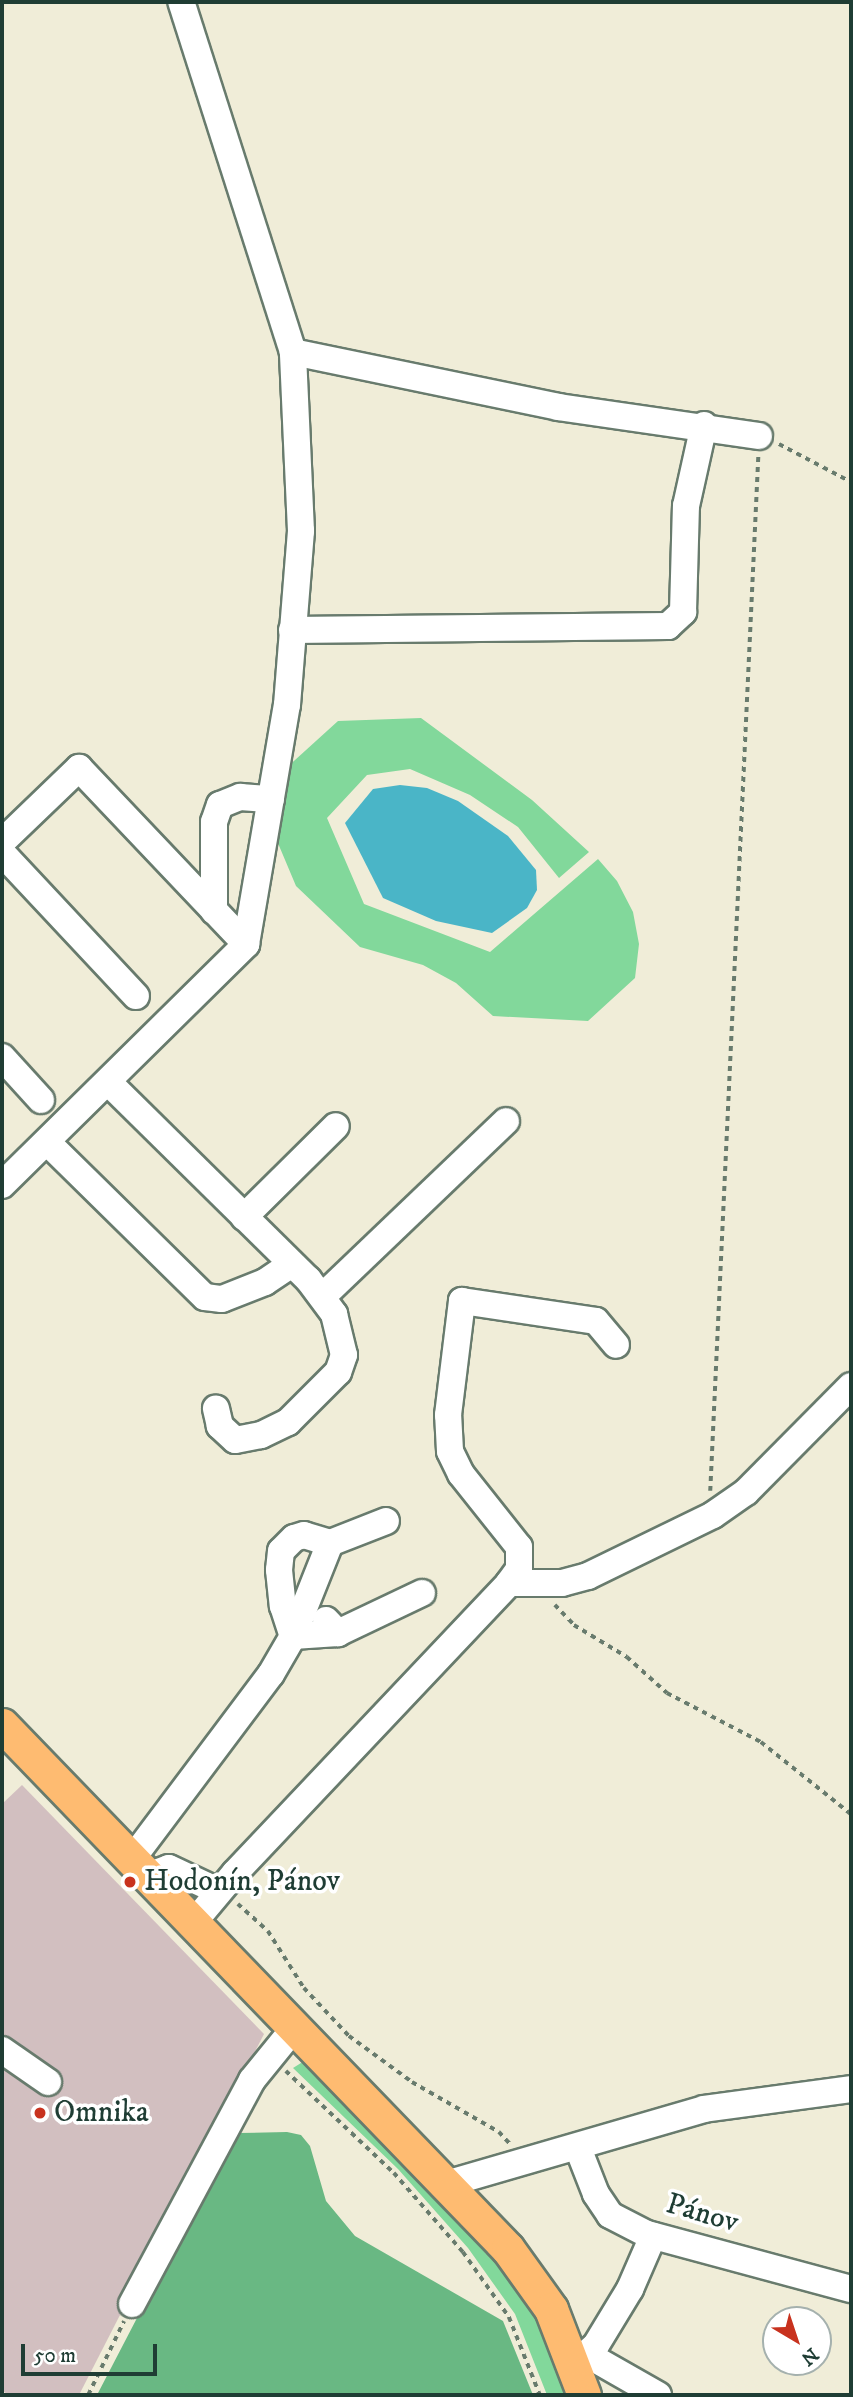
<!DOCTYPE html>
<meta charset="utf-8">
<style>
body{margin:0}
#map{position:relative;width:853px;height:2397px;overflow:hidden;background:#f0edd8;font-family:"IM FELL DW Pica",serif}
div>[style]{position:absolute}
.industrial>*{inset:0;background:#d2bfc0}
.green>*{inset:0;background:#82d89b}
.forest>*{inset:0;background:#69b883}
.water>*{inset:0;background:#4ab5c7}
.path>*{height:3.5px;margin-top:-1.75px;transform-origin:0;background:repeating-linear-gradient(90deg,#687b6d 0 5px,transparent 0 10px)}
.roads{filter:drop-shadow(2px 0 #687b6d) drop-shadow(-2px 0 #687b6d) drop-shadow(0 2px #687b6d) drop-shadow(0 -2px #687b6d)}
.minor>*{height:26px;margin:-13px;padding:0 13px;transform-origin:13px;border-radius:13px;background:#fff}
.major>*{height:33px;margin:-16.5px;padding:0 16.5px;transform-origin:16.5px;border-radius:16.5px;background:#febb71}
.dots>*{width:19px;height:19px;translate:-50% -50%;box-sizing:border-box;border:4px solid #fff;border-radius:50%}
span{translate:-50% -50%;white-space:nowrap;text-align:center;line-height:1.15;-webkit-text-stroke:7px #fff;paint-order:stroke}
.poi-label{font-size:30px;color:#1f3d34}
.left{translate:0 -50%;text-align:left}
.street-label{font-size:30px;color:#1f3d34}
.frame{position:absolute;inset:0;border:4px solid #1f3d34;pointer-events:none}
.north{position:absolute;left:762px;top:2306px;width:70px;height:70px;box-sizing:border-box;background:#fff;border:2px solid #a5b1ae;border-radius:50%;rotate:141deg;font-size:19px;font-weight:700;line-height:28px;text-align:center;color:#1f3d34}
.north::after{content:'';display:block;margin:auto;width:24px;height:32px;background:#c8321e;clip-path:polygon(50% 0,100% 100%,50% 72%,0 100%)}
.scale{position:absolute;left:21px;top:2344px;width:136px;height:32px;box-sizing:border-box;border:4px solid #1f3d34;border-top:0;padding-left:9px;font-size:21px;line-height:24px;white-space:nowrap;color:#1f3d34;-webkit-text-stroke:5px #fff;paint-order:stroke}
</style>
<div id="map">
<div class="industrial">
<i style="clip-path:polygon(22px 1785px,264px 2034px,79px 2395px,8px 2395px,2px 2390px,2px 1804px)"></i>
</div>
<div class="green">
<i style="clip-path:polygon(421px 718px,532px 800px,589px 852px,559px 878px,518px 827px,470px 795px,410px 769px,367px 775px,327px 818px,364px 904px,490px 952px,598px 859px,617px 881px,633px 912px,639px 944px,635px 978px,588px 1021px,493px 1016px,456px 983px,423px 965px,360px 947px,296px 886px,272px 829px,284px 770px,338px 721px)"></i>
<i style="clip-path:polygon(301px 2063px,311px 2064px,498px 2261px,543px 2319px,564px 2395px,547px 2395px,515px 2314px,468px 2248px,398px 2169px,293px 2068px)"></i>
</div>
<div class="forest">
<i style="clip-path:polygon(287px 2132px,301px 2135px,310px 2146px,326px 2201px,355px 2236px,503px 2321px,533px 2395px,97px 2395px,230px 2139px,238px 2133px)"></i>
</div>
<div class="water">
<i style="clip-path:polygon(400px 785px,427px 788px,458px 801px,508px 836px,536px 870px,537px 890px,527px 908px,492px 933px,436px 921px,383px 898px,345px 823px,373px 789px)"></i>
</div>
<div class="path">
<i style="left:779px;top:444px;width:81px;rotate:27.8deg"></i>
<i style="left:710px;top:1491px;width:1035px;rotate:-87.34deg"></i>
<i style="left:555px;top:1605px;width:28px;rotate:46deg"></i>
<i style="left:574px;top:1625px;width:62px;rotate:31.1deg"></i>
<i style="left:627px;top:1657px;width:54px;rotate:42deg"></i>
<i style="left:667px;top:1693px;width:106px;rotate:27.5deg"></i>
<i style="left:761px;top:1742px;width:115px;rotate:38.7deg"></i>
<i style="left:238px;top:1904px;width:40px;rotate:42deg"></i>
<i style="left:268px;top:1931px;width:67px;rotate:57.7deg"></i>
<i style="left:304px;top:1988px;width:66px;rotate:46.8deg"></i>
<i style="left:349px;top:2036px;width:78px;rotate:36.1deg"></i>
<i style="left:412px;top:2082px;width:100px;rotate:29.9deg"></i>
<i style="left:499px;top:2132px;width:18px;rotate:47deg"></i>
<i style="left:286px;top:2071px;width:149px;rotate:43.4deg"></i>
<i style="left:394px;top:2173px;width:105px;rotate:48.9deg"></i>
<i style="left:463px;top:2252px;width:80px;rotate:54.7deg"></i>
<i style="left:509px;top:2317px;width:84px;rotate:68.3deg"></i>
<i style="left:88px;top:2395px;width:82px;rotate:-64.1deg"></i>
</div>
<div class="roads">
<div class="minor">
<i style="left:293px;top:352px;width:271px;rotate:11.7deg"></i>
<i style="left:558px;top:407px;width:203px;rotate:8.2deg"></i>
<i style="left:292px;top:630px;width:376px;rotate:-0.6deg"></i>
<i style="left:668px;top:626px;width:21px;rotate:-43deg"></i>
<i style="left:683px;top:612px;width:106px;rotate:-88.4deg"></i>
<i style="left:686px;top:506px;width:83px;rotate:-77.5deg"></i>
<i style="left:2px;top:842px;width:107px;rotate:-43.9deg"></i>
<i style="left:79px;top:768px;width:243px;rotate:46.5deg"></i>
<i style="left:2px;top:853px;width:196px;rotate:46.9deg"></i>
<i style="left:214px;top:911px;width:89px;rotate:-90deg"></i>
<i style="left:214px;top:822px;width:18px;rotate:-71deg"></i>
<i style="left:220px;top:805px;width:22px;rotate:-22deg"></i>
<i style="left:240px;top:797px;width:31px;rotate:4deg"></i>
<i style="left:2px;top:1057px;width:58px;rotate:47.8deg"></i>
<i style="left:108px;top:1082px;width:281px;rotate:44.6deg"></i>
<i style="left:308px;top:1279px;width:44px;rotate:53.4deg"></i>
<i style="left:334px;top:1314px;width:42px;rotate:76.3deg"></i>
<i style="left:344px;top:1355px;width:18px;rotate:109deg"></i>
<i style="left:338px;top:1372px;width:71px;rotate:135deg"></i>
<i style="left:288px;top:1422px;width:30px;rotate:154deg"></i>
<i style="left:261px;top:1435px;width:26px;rotate:169deg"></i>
<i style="left:235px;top:1440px;width:21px;rotate:-137deg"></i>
<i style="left:220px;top:1426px;width:18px;rotate:-103deg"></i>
<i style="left:47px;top:1142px;width:221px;rotate:44.5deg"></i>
<i style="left:205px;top:1297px;width:17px;rotate:7deg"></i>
<i style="left:222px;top:1299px;width:46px;rotate:-21.6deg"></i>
<i style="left:265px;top:1282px;width:32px;rotate:-34deg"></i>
<i style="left:2px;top:1185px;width:343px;rotate:-44.6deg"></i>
<i style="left:246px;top:944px;width:242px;rotate:-80.3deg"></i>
<i style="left:287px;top:705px;width:175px;rotate:-85.4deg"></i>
<i style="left:301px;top:531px;width:179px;rotate:-92.6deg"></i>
<i style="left:293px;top:352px;width:367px;rotate:-107.7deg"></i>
<i style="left:244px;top:1217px;width:129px;rotate:-44.7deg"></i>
<i style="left:323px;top:1296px;width:253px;rotate:-43.7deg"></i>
<i style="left:330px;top:1543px;width:27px;rotate:-163deg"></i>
<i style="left:304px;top:1535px;width:10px;rotate:163deg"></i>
<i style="left:294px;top:1538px;width:18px;rotate:135deg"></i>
<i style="left:281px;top:1551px;width:19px;rotate:96deg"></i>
<i style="left:279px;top:1570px;width:36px;rotate:84deg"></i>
<i style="left:283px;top:1606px;width:32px;rotate:72deg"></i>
<i style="left:293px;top:1636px;width:45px;rotate:-3.8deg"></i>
<i style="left:509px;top:1583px;width:17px;rotate:-54deg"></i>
<i style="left:519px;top:1569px;width:22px;rotate:-90deg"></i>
<i style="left:519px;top:1547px;width:93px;rotate:-128.5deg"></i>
<i style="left:461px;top:1474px;width:25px;rotate:-116deg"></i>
<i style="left:450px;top:1451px;width:36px;rotate:-93deg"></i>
<i style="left:448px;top:1415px;width:115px;rotate:-83deg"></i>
<i style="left:462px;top:1301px;width:135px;rotate:8.5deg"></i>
<i style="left:596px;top:1321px;width:31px;rotate:50deg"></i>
<i style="left:326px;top:1620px;width:18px;rotate:47deg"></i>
<i style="left:338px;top:1633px;width:93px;rotate:-25.5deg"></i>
<i style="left:132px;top:1859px;width:231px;rotate:-53.1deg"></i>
<i style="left:271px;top:1674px;width:44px;rotate:-59.9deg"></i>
<i style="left:293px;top:1636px;width:100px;rotate:-68.3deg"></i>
<i style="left:330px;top:1543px;width:60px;rotate:-21.4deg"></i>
<i style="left:148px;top:1876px;width:22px;rotate:-21deg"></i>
<i style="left:169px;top:1868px;width:54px;rotate:25.1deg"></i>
<i style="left:194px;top:1922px;width:64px;rotate:-50.1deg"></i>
<i style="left:235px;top:1873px;width:399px;rotate:-46.6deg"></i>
<i style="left:509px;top:1583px;width:53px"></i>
<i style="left:562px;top:1583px;width:27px;rotate:-15deg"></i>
<i style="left:588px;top:1576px;width:139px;rotate:-26deg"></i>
<i style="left:713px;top:1515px;width:40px;rotate:-34.9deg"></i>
<i style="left:746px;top:1492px;width:149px;rotate:-45.3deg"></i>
<i style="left:2px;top:2050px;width:56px;rotate:34.8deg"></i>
<i style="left:578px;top:2148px;width:49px;rotate:68.6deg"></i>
<i style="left:596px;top:2194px;width:25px;rotate:56deg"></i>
<i style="left:610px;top:2215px;width:42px;rotate:27.2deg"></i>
<i style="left:647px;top:2234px;width:211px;rotate:15.1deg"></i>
<i style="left:446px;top:2184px;width:269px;rotate:-16.2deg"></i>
<i style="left:704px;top:2109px;width:148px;rotate:-7.7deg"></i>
<i style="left:132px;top:2304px;width:254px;rotate:-61.8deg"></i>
<i style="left:252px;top:2080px;width:68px;rotate:-50.9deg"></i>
<i style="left:586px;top:2354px;width:83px;rotate:29.7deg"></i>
<i style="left:571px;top:2356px;width:15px;rotate:-8deg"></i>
<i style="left:586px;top:2354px;width:13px;rotate:-42deg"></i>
<i style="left:596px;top:2345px;width:66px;rotate:-58.7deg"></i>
<i style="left:630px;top:2289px;width:58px;rotate:-66.5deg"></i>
</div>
<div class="major">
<i style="left:2px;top:1725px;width:728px;rotate:46deg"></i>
<i style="left:508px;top:2249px;width:74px;rotate:54.4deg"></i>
<i style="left:551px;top:2309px;width:92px;rotate:69deg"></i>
</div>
</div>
<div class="dots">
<i style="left:130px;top:1882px;background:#c8321e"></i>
<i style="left:40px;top:2113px;background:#c8321e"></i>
</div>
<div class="poi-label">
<span class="left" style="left:144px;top:1882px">Hodonín, Pánov</span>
<span class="left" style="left:54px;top:2113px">Omnika</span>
</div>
<div class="street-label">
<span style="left:702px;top:2214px;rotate:16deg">Pánov</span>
</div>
<div class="frame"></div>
<div class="north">N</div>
<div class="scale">50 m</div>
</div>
